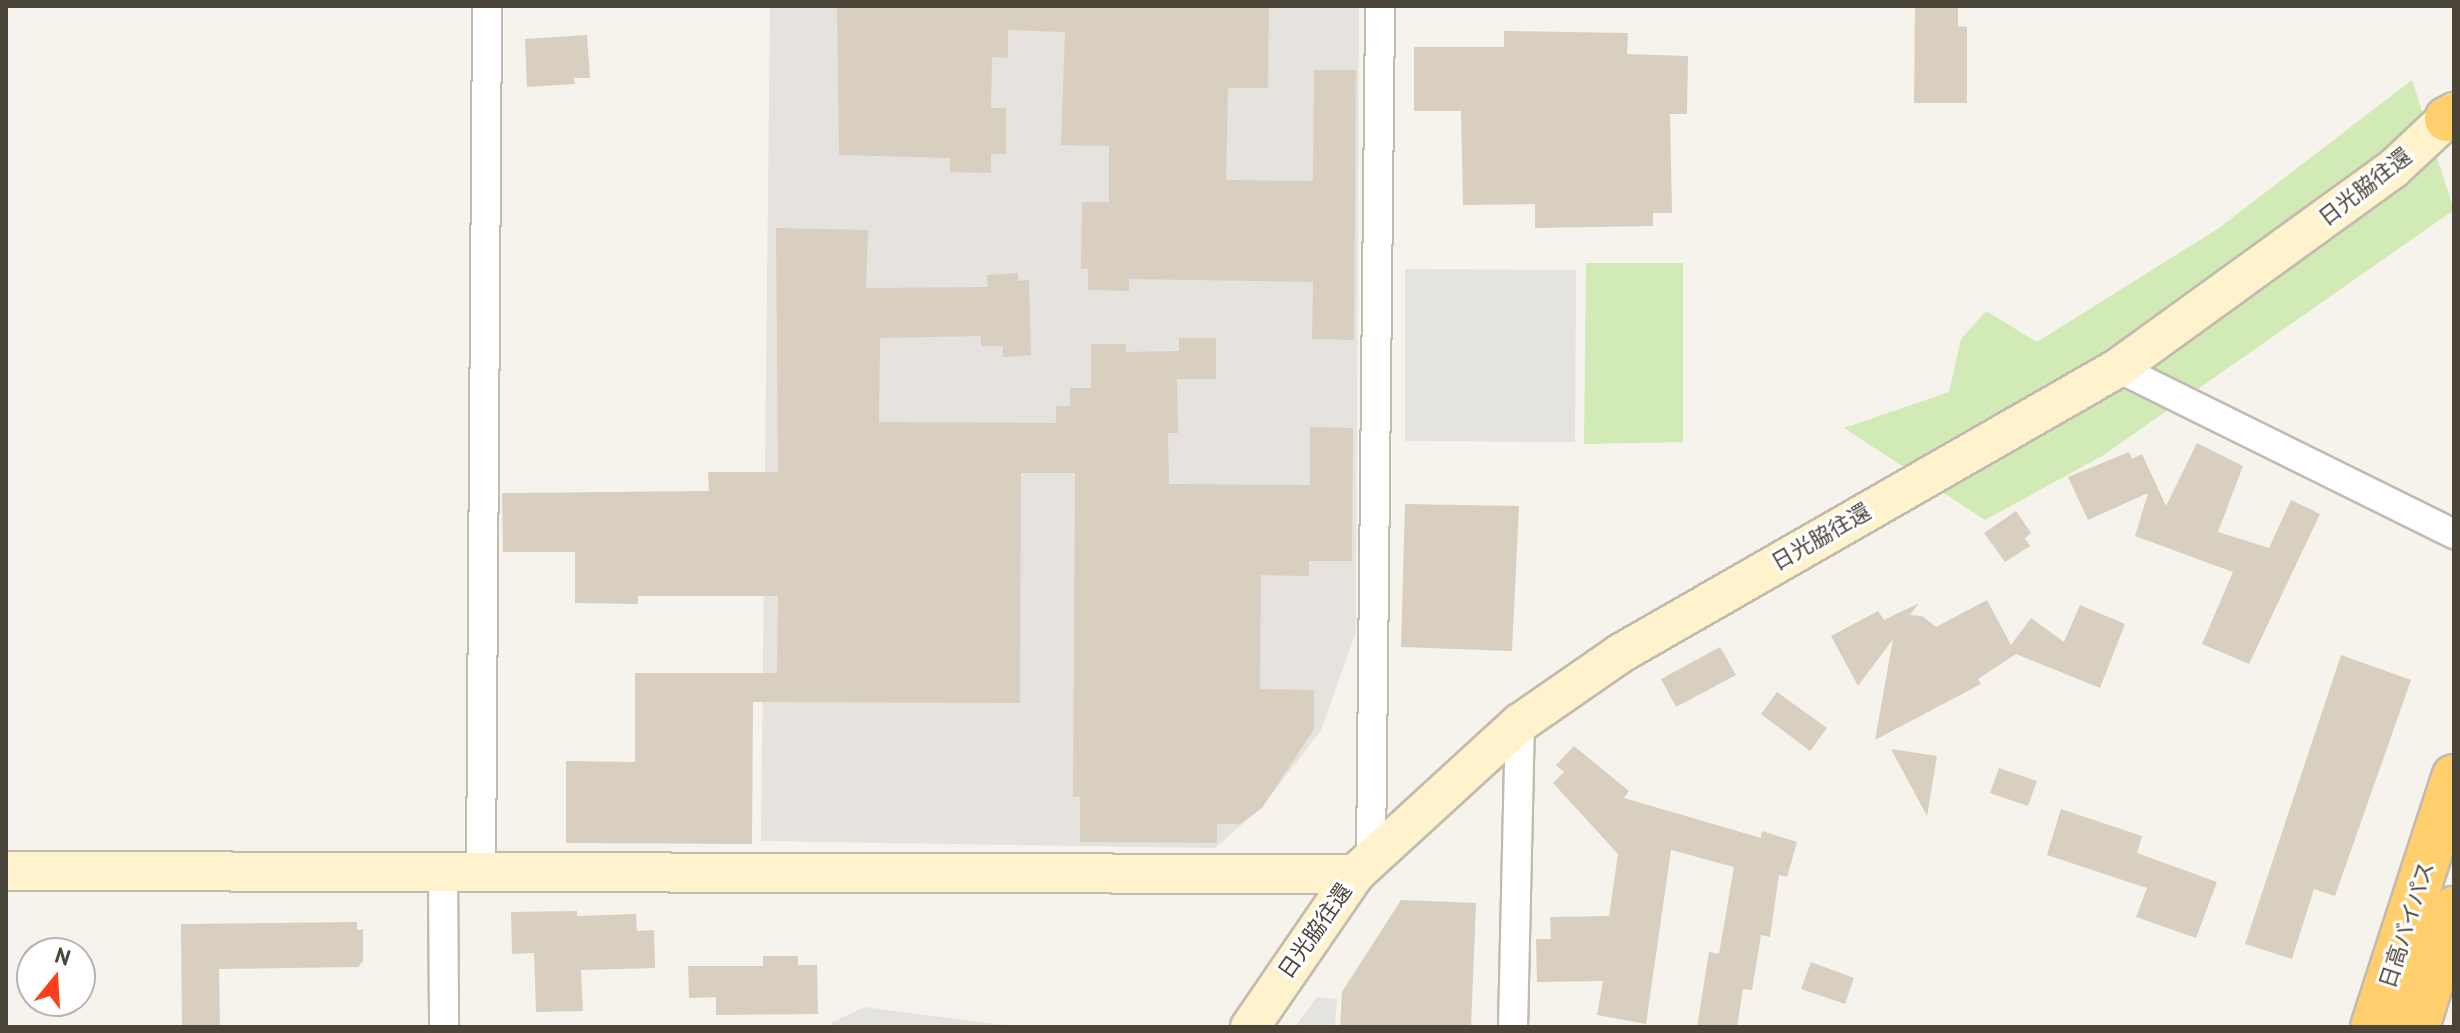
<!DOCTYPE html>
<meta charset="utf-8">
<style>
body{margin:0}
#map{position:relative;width:2460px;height:1033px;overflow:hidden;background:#f6f3ec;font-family:"PT Sans","Noto Sans JP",sans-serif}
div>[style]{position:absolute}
.industrial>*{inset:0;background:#e6e2dd}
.green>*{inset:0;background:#d2eab5}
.parking>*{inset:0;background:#e5e3e0}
.building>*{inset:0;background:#d8cfc1}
.roads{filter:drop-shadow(2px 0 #c2bbae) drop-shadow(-2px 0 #c2bbae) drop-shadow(0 2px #c2bbae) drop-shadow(0 -2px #c2bbae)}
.street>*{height:28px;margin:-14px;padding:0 14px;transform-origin:14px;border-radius:14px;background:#fff}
.secondary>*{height:38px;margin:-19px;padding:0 19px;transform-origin:19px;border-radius:19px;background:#fff3cd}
.highway>*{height:44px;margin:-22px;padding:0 22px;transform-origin:22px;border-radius:22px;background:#ffcf6e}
span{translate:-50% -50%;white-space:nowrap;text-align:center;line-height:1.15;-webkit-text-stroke:6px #fff;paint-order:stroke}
.street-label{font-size:22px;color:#4b4439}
.frame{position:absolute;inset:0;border:8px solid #4b4439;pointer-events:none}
.north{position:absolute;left:16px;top:937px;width:80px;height:80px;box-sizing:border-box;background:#fff;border:2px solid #b7b4b0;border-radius:50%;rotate:18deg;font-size:22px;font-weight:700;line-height:32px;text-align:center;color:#4b4439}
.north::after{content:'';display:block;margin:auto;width:28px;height:36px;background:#fc3f1d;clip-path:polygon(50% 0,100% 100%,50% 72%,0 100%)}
</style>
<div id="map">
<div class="industrial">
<i style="clip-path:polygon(770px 6px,1359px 6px,1356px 632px,1321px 730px,1262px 807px,1215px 848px,761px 841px)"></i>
</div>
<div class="green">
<i style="clip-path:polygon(2412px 80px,2454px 210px,2102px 456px,1985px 520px,1844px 428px,1949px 392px,1961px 339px,1986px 311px,2037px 342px,2219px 228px)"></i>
<i style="clip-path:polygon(1586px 263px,1683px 263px,1683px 442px,1584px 444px)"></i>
</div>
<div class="parking">
<i style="clip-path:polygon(1405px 269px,1576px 270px,1575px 442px,1405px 441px)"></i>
<i style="clip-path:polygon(1317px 997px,1337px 999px,1335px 1027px,1295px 1027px)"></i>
<i style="clip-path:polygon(864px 1007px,1018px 1027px,833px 1027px,831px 1023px)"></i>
</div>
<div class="building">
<i style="clip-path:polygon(837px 6px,1269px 6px,1268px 88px,1228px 88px,1226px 180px,1313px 181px,1314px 70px,1356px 70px,1354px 340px,1312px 339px,1313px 282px,1129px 279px,1129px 291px,1088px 290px,1088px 269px,1081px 269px,1082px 202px,1109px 202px,1109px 146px,1061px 145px,1065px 32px,1008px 30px,1008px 58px,992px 57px,991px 108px,1006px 108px,1006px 154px,991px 154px,991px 173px,950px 172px,950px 158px,839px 155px)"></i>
<i style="clip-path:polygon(1915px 6px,1958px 6px,1958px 26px,1967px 27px,1967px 103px,1914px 103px)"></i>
<i style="clip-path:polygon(1504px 31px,1628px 33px,1627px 54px,1688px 56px,1687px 114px,1670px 114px,1672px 213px,1653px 213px,1653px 226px,1535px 228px,1535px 204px,1463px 205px,1461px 111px,1414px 111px,1414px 47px,1504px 47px)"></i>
<i style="clip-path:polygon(587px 35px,590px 78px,574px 78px,575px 84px,527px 87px,525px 39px)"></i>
<i style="clip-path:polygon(776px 228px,868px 230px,866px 288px,988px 287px,987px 275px,1018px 273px,1018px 281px,1029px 280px,1031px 355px,1003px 357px,1003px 346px,981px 346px,981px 336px,880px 338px,879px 422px,1056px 423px,1056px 406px,1070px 406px,1070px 388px,1091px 388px,1091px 344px,1126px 344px,1126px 352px,1179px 351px,1179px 338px,1216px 338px,1216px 379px,1177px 379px,1178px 433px,1168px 433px,1169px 484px,1310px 485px,1310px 427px,1353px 428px,1352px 561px,1309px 561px,1309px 576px,1261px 575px,1260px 689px,1314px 690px,1314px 729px,1262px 808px,1240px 824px,1217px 824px,1217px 843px,1080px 842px,1080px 797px,1073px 797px,1075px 473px,1021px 473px,1020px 703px,753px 702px,752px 844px,566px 843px,566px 761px,635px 762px,635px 673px,777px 673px,778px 596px,638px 596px,638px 604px,575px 603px,575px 552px,503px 552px,502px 493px,709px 491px,708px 472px,778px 472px)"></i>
<i style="clip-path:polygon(2197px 443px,2243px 466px,2218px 532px,2269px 548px,2291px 500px,2320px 514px,2249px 664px,2202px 644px,2233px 572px,2135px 536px,2148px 493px,2088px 520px,2068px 477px,2129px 452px,2132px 459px,2142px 454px,2166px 506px)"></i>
<i style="clip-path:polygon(1405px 504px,1519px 506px,1512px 651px,1401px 647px)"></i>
<i style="clip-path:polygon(2016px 511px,2031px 533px,2025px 538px,2030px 546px,2005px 562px,1984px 533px)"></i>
<i style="clip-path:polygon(1987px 600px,2011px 645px,2031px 618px,2064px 642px,2080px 605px,2125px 624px,2100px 688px,2016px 654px,1978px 679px,1981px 684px,1875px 740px,1893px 639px,1858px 686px,1831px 636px,1878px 611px,1884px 620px,1919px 603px,1910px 615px,1922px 616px,1936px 627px)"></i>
<i style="clip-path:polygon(1720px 647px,1736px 675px,1676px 707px,1661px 679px)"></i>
<i style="clip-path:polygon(2341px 655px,2411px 680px,2335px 896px,2314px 889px,2292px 959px,2245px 944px)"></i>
<i style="clip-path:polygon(1777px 692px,1827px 728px,1810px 751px,1761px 714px)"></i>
<i style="clip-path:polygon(1574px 746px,1629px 791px,1624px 798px,1761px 838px,1762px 831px,1797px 842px,1787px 877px,1779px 875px,1770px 937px,1761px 935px,1752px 990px,1743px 989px,1737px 1027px,1697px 1027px,1709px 952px,1719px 954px,1734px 867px,1671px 850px,1646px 1024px,1597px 1015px,1603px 981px,1537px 982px,1536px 939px,1551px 939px,1550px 917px,1609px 916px,1618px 854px,1553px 783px,1564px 772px,1556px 765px)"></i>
<i style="clip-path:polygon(1891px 749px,1937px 756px,1927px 816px)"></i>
<i style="clip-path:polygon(1999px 768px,2037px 781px,2028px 806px,1990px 793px)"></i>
<i style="clip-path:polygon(2061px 809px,2142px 836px,2137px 853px,2217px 882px,2196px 938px,2136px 917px,2147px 888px,2047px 855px)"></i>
<i style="clip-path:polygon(1401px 900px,1476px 903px,1471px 1027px,1340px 1027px,1342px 992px)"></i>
<i style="clip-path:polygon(577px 911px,577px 916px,636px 914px,637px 931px,654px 930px,655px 968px,581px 970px,583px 1011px,536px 1012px,534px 953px,512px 954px,511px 912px)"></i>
<i style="clip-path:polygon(357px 922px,357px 930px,363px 929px,363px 961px,358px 967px,219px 969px,220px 1027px,182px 1027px,181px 924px)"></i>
<i style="clip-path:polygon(763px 956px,798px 956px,798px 965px,817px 965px,818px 1014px,716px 1015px,716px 997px,689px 998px,688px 966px,763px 966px)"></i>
<i style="clip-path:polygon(1811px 962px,1854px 978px,1845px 1004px,1801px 989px)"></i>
</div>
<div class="roads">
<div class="street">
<i style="left:2118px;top:368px;width:375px;rotate:26.3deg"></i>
<i style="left:1371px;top:856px;width:850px;rotate:-89.39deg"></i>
<i style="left:443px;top:872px;width:155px;rotate:89.6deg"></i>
<i style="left:481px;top:872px;width:866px;rotate:-89.6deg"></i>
<i style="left:1513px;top:1027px;width:304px;rotate:-88.7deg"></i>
</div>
<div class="secondary">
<i style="left:6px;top:871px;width:1349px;rotate:0.13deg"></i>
<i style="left:1250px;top:1027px;width:186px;rotate:-55.5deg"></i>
<i style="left:1355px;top:874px;width:224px;rotate:-42.5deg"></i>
<i style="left:1520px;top:723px;width:123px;rotate:-34.7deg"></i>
<i style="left:1621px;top:653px;width:573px;rotate:-29.83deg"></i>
<i style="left:2118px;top:368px;width:338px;rotate:-35.9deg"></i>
<i style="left:2392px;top:170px;width:85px;rotate:-43.1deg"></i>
</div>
<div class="highway">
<i style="left:2447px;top:119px;width:8px;rotate:-23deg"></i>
<i style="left:2373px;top:1027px;width:263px;rotate:-72deg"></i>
<i style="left:2417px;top:1027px;width:124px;rotate:-72.6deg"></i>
</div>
</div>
<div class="street-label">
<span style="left:2365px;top:187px;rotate:-38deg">日光脇往還</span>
<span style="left:1821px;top:537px;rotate:-30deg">日光脇往還</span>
<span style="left:2407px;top:925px;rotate:-72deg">日高バイパス</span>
<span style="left:1315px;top:931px;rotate:-55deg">日光脇往還</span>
</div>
<div class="frame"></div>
<div class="north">N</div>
</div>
